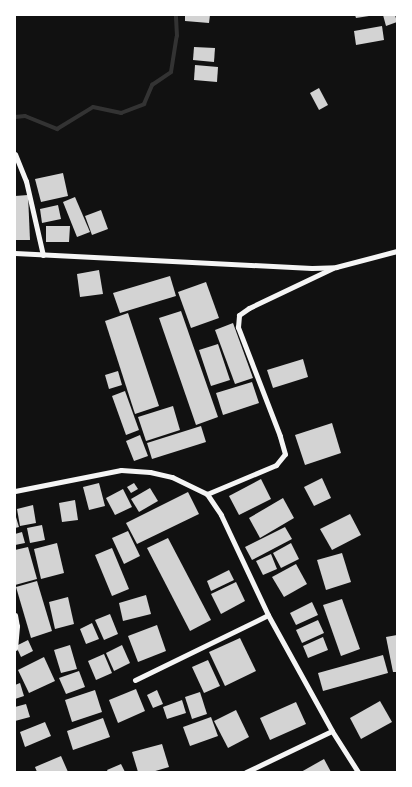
<!DOCTYPE html>
<style>
body{margin:0}
#map{position:relative;width:412px;height:787px;overflow:hidden;background:#111;font-family:Figtree,sans-serif}
div>[style]{position:absolute}
.stream>*{height:4px;margin:-2px;padding:0 2px;transform-origin:2px;border-radius:2px;background:#333}
.building>*{inset:0;background:#d3d3d3}
.minor>*{height:5px;margin:-2.5px;padding:0 2.5px;transform-origin:2.5px;border-radius:2.5px;background:#f5f5f5}
span{translate:-50% -50%;white-space:nowrap;text-align:center;line-height:1.15;-webkit-text-stroke:5px #fff;paint-order:stroke}
.frame{position:absolute;inset:0;border:16px solid #fff;pointer-events:none}
</style>
<div id="map">
<div class="stream">
<i style="left:15px;top:117px;width:10px;rotate:-6deg"></i>
<i style="left:25px;top:116px;width:35px;rotate:22deg"></i>
<i style="left:57px;top:129px;width:42px;rotate:-31.4deg"></i>
<i style="left:93px;top:107px;width:29px;rotate:12deg"></i>
<i style="left:121px;top:113px;width:25px;rotate:-21deg"></i>
<i style="left:144px;top:104px;width:21px;rotate:-67deg"></i>
<i style="left:152px;top:85px;width:23px;rotate:-34deg"></i>
<i style="left:171px;top:72px;width:36px;rotate:-81deg"></i>
<i style="left:177px;top:36px;width:21px;rotate:-93deg"></i>
</div>
<div class="building">
<i style="clip-path:polygon(185px 15px,210px 15px,209px 23px,185px 21px)"></i>
<i style="clip-path:polygon(355px 15px,369px 15px,369px 16px,356px 18px)"></i>
<i style="clip-path:polygon(383px 15px,395px 15px,397px 22px,386px 26px)"></i>
<i style="clip-path:polygon(382px 26px,384px 40px,356px 45px,354px 31px)"></i>
<i style="clip-path:polygon(194px 47px,215px 48px,214px 62px,193px 60px)"></i>
<i style="clip-path:polygon(195px 65px,218px 67px,217px 82px,194px 80px)"></i>
<i style="clip-path:polygon(319px 88px,328px 105px,319px 110px,310px 93px)"></i>
<i style="clip-path:polygon(63px 173px,68px 196px,41px 202px,35px 179px)"></i>
<i style="clip-path:polygon(28px 195px,30px 240px,15px 240px,15px 196px)"></i>
<i style="clip-path:polygon(75px 197px,90px 232px,77px 237px,63px 202px)"></i>
<i style="clip-path:polygon(58px 205px,61px 219px,42px 223px,40px 209px)"></i>
<i style="clip-path:polygon(101px 210px,108px 229px,92px 235px,85px 216px)"></i>
<i style="clip-path:polygon(46px 226px,70px 226px,69px 242px,46px 242px)"></i>
<i style="clip-path:polygon(99px 270px,103px 294px,80px 297px,77px 274px)"></i>
<i style="clip-path:polygon(170px 276px,176px 296px,120px 313px,113px 293px)"></i>
<i style="clip-path:polygon(206px 282px,219px 318px,191px 328px,178px 292px)"></i>
<i style="clip-path:polygon(181px 311px,218px 417px,196px 425px,159px 318px)"></i>
<i style="clip-path:polygon(128px 313px,159px 406px,135px 414px,105px 321px)"></i>
<i style="clip-path:polygon(233px 323px,253px 378px,235px 384px,215px 330px)"></i>
<i style="clip-path:polygon(218px 344px,230px 380px,211px 386px,199px 350px)"></i>
<i style="clip-path:polygon(303px 359px,308px 377px,273px 388px,267px 370px)"></i>
<i style="clip-path:polygon(118px 371px,122px 385px,109px 389px,105px 375px)"></i>
<i style="clip-path:polygon(252px 382px,259px 403px,223px 415px,216px 393px)"></i>
<i style="clip-path:polygon(125px 391px,139px 430px,126px 435px,112px 396px)"></i>
<i style="clip-path:polygon(173px 406px,180px 430px,146px 441px,138px 417px)"></i>
<i style="clip-path:polygon(332px 423px,341px 453px,305px 465px,295px 435px)"></i>
<i style="clip-path:polygon(201px 426px,206px 442px,152px 459px,147px 443px)"></i>
<i style="clip-path:polygon(140px 435px,148px 456px,134px 461px,126px 441px)"></i>
<i style="clip-path:polygon(322px 478px,331px 498px,314px 506px,304px 487px)"></i>
<i style="clip-path:polygon(261px 479px,271px 499px,239px 515px,229px 496px)"></i>
<i style="clip-path:polygon(99px 483px,105px 506px,89px 510px,83px 487px)"></i>
<i style="clip-path:polygon(134px 483px,138px 489px,131px 493px,127px 487px)"></i>
<i style="clip-path:polygon(150px 488px,158px 501px,139px 512px,131px 499px)"></i>
<i style="clip-path:polygon(123px 489px,132px 507px,115px 515px,106px 498px)"></i>
<i style="clip-path:polygon(188px 492px,199px 514px,137px 544px,126px 523px)"></i>
<i style="clip-path:polygon(283px 498px,294px 518px,260px 538px,249px 518px)"></i>
<i style="clip-path:polygon(75px 500px,78px 520px,62px 522px,59px 503px)"></i>
<i style="clip-path:polygon(33px 505px,36px 523px,20px 526px,17px 509px)"></i>
<i style="clip-path:polygon(15px 514px,19px 527px,15px 528px)"></i>
<i style="clip-path:polygon(350px 514px,361px 535px,332px 550px,320px 529px)"></i>
<i style="clip-path:polygon(42px 525px,45px 540px,30px 543px,27px 528px)"></i>
<i style="clip-path:polygon(285px 527px,292px 539px,252px 560px,245px 547px)"></i>
<i style="clip-path:polygon(128px 531px,140px 556px,124px 564px,112px 538px)"></i>
<i style="clip-path:polygon(22px 532px,25px 543px,15px 545px,15px 534px)"></i>
<i style="clip-path:polygon(168px 538px,211px 620px,190px 631px,147px 548px)"></i>
<i style="clip-path:polygon(57px 543px,64px 573px,41px 579px,34px 549px)"></i>
<i style="clip-path:polygon(291px 543px,299px 559px,281px 568px,273px 553px)"></i>
<i style="clip-path:polygon(28px 547px,37px 579px,15px 585px,15px 550px)"></i>
<i style="clip-path:polygon(112px 548px,129px 589px,112px 596px,95px 555px)"></i>
<i style="clip-path:polygon(342px 553px,351px 582px,326px 590px,317px 560px)"></i>
<i style="clip-path:polygon(271px 554px,277px 569px,263px 575px,256px 561px)"></i>
<i style="clip-path:polygon(296px 564px,307px 584px,284px 597px,272px 577px)"></i>
<i style="clip-path:polygon(229px 570px,234px 580px,211px 591px,207px 581px)"></i>
<i style="clip-path:polygon(37px 581px,52px 631px,31px 638px,16px 587px)"></i>
<i style="clip-path:polygon(236px 582px,245px 601px,221px 614px,211px 594px)"></i>
<i style="clip-path:polygon(146px 595px,151px 614px,123px 621px,119px 603px)"></i>
<i style="clip-path:polygon(68px 597px,74px 624px,55px 629px,49px 602px)"></i>
<i style="clip-path:polygon(342px 599px,360px 649px,341px 656px,323px 605px)"></i>
<i style="clip-path:polygon(312px 602px,318px 615px,296px 625px,290px 613px)"></i>
<i style="clip-path:polygon(110px 614px,118px 634px,104px 640px,95px 620px)"></i>
<i style="clip-path:polygon(318px 620px,324px 633px,302px 643px,296px 630px)"></i>
<i style="clip-path:polygon(92px 623px,99px 639px,86px 644px,80px 629px)"></i>
<i style="clip-path:polygon(157px 625px,166px 651px,138px 662px,128px 636px)"></i>
<i style="clip-path:polygon(397px 635px,397px 672px,393px 672px,386px 637px)"></i>
<i style="clip-path:polygon(323px 637px,328px 650px,308px 658px,303px 646px)"></i>
<i style="clip-path:polygon(240px 638px,256px 671px,225px 686px,209px 652px)"></i>
<i style="clip-path:polygon(28px 640px,33px 651px,21px 657px,16px 646px)"></i>
<i style="clip-path:polygon(70px 645px,77px 669px,61px 673px,54px 650px)"></i>
<i style="clip-path:polygon(122px 645px,130px 663px,114px 671px,106px 653px)"></i>
<i style="clip-path:polygon(104px 654px,112px 673px,96px 680px,88px 661px)"></i>
<i style="clip-path:polygon(383px 655px,388px 673px,323px 691px,318px 673px)"></i>
<i style="clip-path:polygon(44px 657px,55px 681px,29px 693px,18px 670px)"></i>
<i style="clip-path:polygon(208px 660px,220px 686px,204px 693px,192px 667px)"></i>
<i style="clip-path:polygon(79px 671px,85px 687px,66px 694px,59px 678px)"></i>
<i style="clip-path:polygon(20px 683px,24px 696px,15px 699px,15px 685px)"></i>
<i style="clip-path:polygon(136px 689px,145px 711px,118px 723px,109px 700px)"></i>
<i style="clip-path:polygon(95px 690px,102px 712px,72px 722px,65px 700px)"></i>
<i style="clip-path:polygon(157px 690px,163px 704px,153px 708px,147px 695px)"></i>
<i style="clip-path:polygon(200px 692px,207px 714px,192px 719px,185px 697px)"></i>
<i style="clip-path:polygon(182px 700px,186px 713px,167px 719px,163px 707px)"></i>
<i style="clip-path:polygon(380px 701px,392px 722px,361px 739px,350px 718px)"></i>
<i style="clip-path:polygon(296px 702px,306px 724px,270px 740px,260px 718px)"></i>
<i style="clip-path:polygon(26px 704px,30px 717px,15px 721px,15px 707px)"></i>
<i style="clip-path:polygon(236px 710px,249px 737px,228px 748px,214px 721px)"></i>
<i style="clip-path:polygon(211px 717px,218px 736px,190px 746px,183px 727px)"></i>
<i style="clip-path:polygon(103px 718px,110px 737px,73px 750px,67px 731px)"></i>
<i style="clip-path:polygon(45px 722px,51px 736px,25px 747px,20px 732px)"></i>
<i style="clip-path:polygon(162px 744px,169px 767px,152px 772px,138px 772px,132px 752px)"></i>
<i style="clip-path:polygon(61px 756px,68px 772px,37px 772px,35px 767px)"></i>
<i style="clip-path:polygon(324px 759px,331px 772px,301px 772px)"></i>
<i style="clip-path:polygon(121px 764px,125px 772px,108px 772px,107px 770px)"></i>
</div>
<div class="minor">
<i style="left:15px;top:154px;width:29px;rotate:68deg"></i>
<i style="left:26px;top:181px;width:76px;rotate:77.1deg"></i>
<i style="left:15px;top:253px;width:297px;rotate:2.9deg"></i>
<i style="left:312px;top:268px;width:24px;rotate:-2deg"></i>
<i style="left:336px;top:267px;width:63px;rotate:-14.7deg"></i>
<i style="left:15px;top:491px;width:108px;rotate:-11.2deg"></i>
<i style="left:121px;top:470px;width:29px;rotate:4deg"></i>
<i style="left:150px;top:472px;width:23px;rotate:13deg"></i>
<i style="left:172px;top:477px;width:39px;rotate:26deg"></i>
<i style="left:207px;top:494px;width:25px;rotate:56deg"></i>
<i style="left:221px;top:515px;width:110px;rotate:64.8deg"></i>
<i style="left:268px;top:615px;width:132px;rotate:61.1deg"></i>
<i style="left:332px;top:731px;width:49px;rotate:57.6deg"></i>
<i style="left:207px;top:494px;width:75px;rotate:-22.8deg"></i>
<i style="left:276px;top:465px;width:14px;rotate:-51deg"></i>
<i style="left:285px;top:454px;width:19px;rotate:-106deg"></i>
<i style="left:280px;top:436px;width:117px;rotate:-111.1deg"></i>
<i style="left:238px;top:327px;width:12px;rotate:-85deg"></i>
<i style="left:239px;top:315px;width:12px;rotate:-35deg"></i>
<i style="left:249px;top:308px;width:93px;rotate:-25.5deg"></i>
<i style="left:15px;top:615px;width:11px;rotate:80deg"></i>
<i style="left:17px;top:626px;width:22px;rotate:95deg"></i>
<i style="left:135px;top:680px;width:148px;rotate:-26deg"></i>
<i style="left:246px;top:772px;width:95px;rotate:-25.5deg"></i>
</div>
<div class="frame"></div>
</div>
